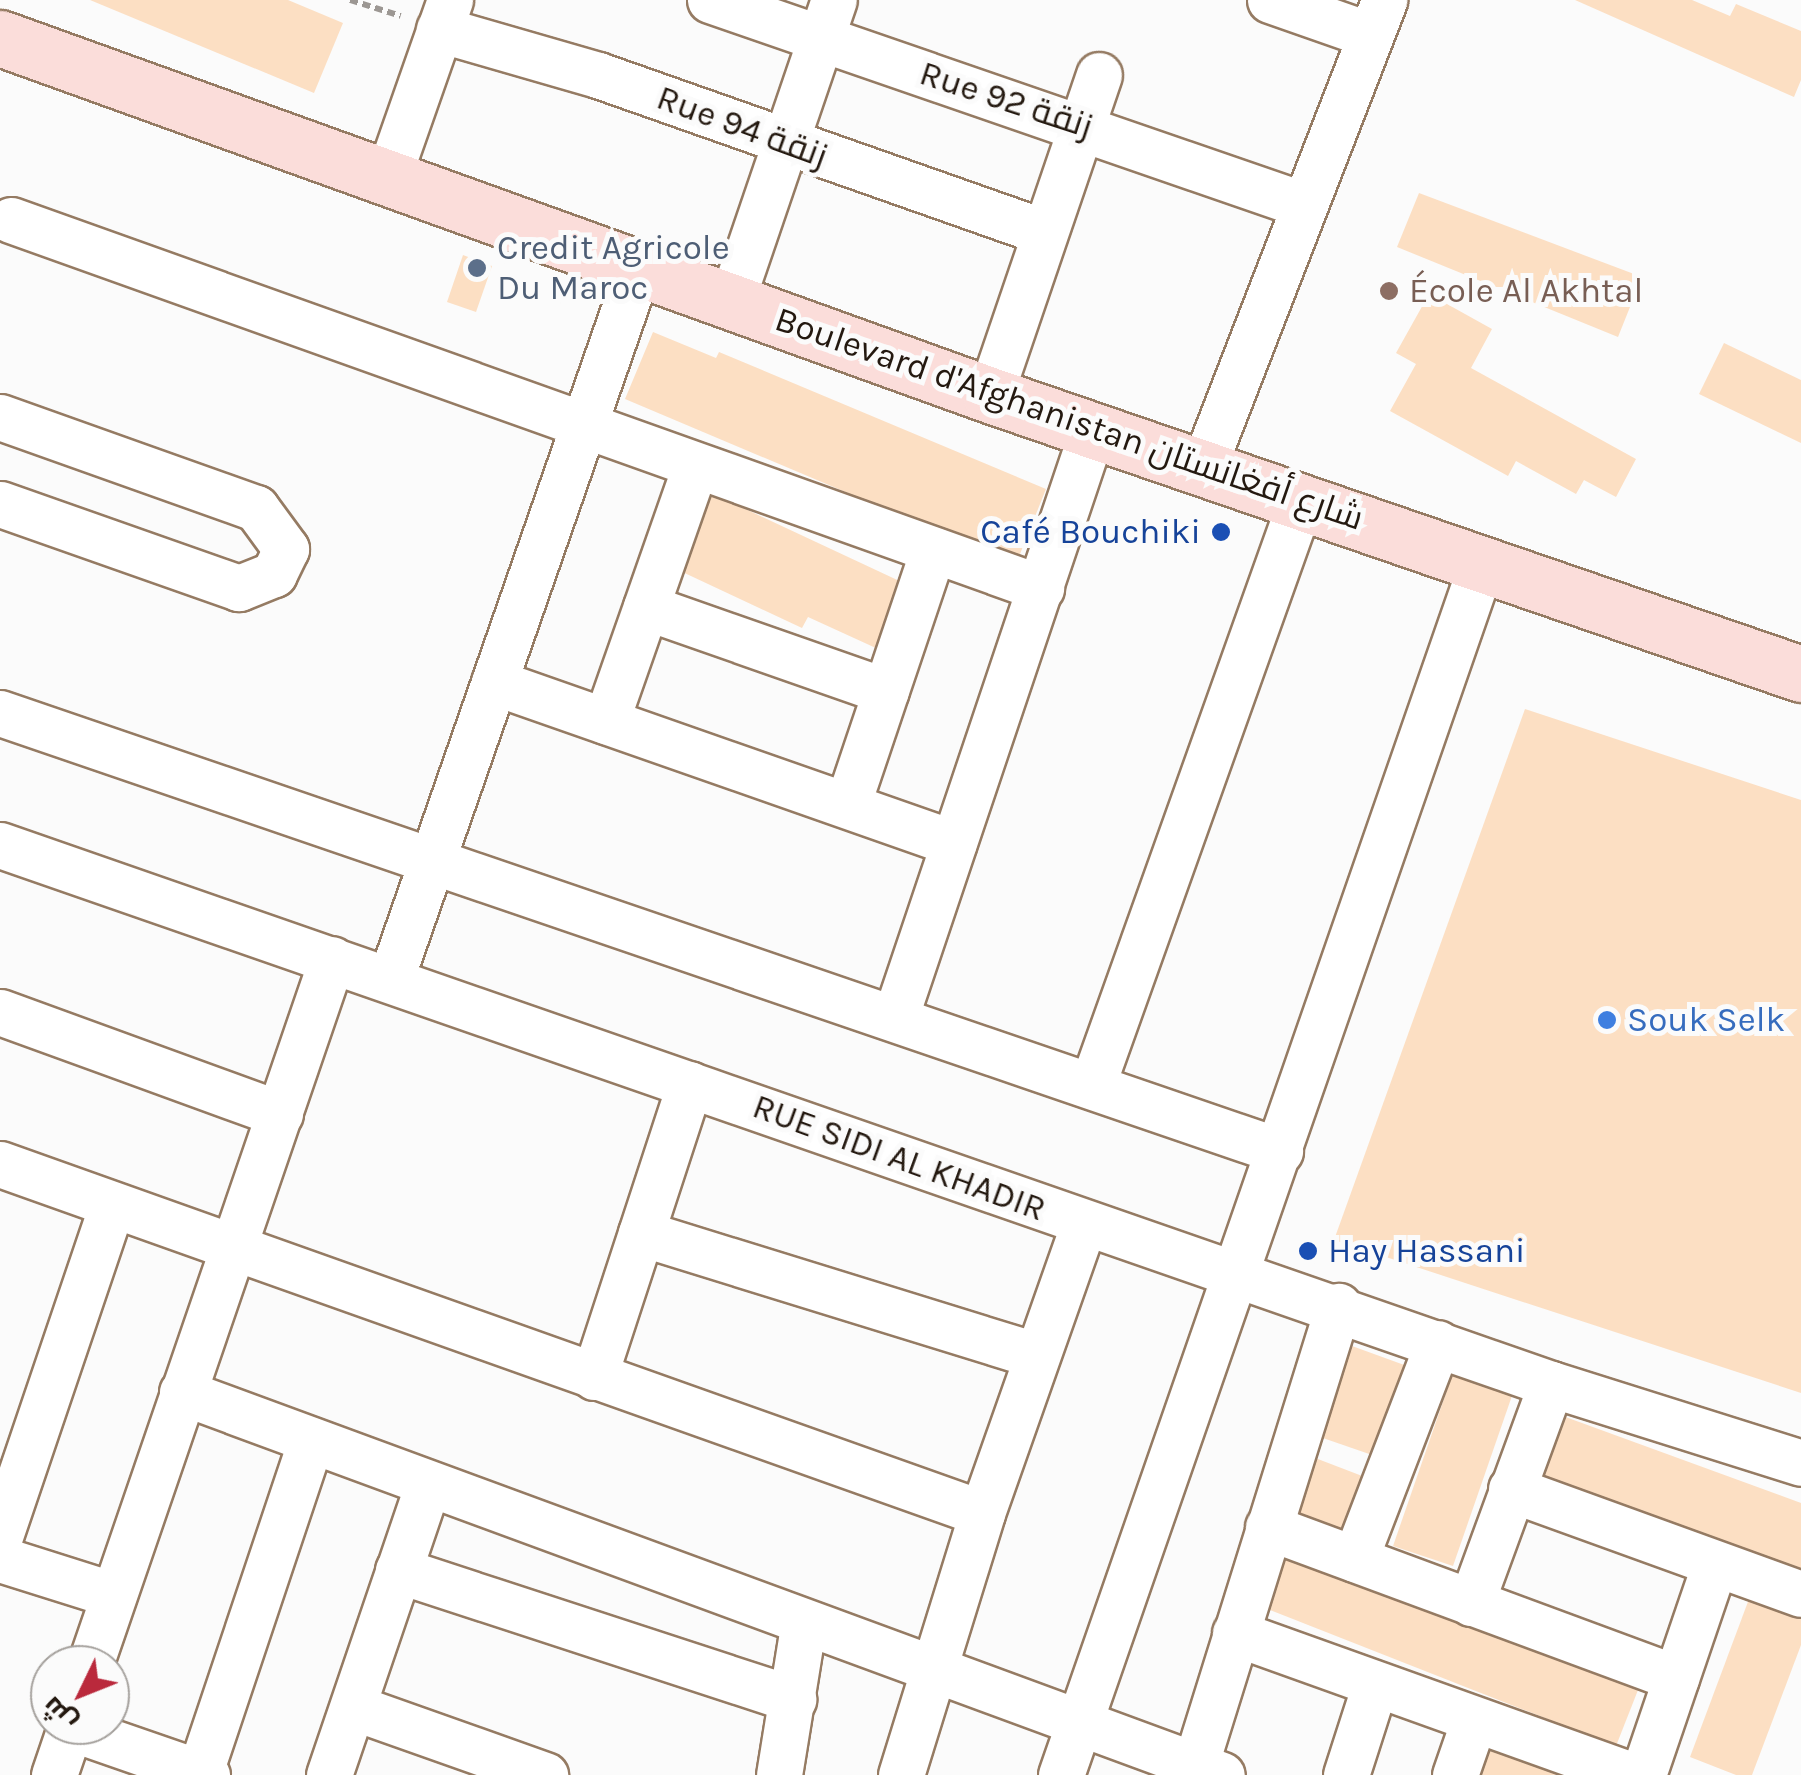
<!DOCTYPE html>
<meta charset="utf-8">
<style>
body{margin:0}
#map{position:relative;width:1801px;height:1775px;overflow:hidden;background:#fbfbfb;font-family:Karla,Cairo,sans-serif}
div>[style]{position:absolute}
.building>*{inset:0;background:#fcdfc3}
.path>*{height:6px;margin-top:-3px;transform-origin:0;background:repeating-linear-gradient(90deg,#9c9793 0 8px,transparent 0 13px)}
.roads{filter:drop-shadow(2px 0 #957b63) drop-shadow(-2px 0 #957b63) drop-shadow(0 2px #957b63) drop-shadow(0 -2px #957b63)}
.street>*{height:45px;margin:-22.5px;padding:0 22.5px;transform-origin:22.5px;border-radius:22.5px;background:#fff}
.secondary>*{height:55px;margin:-27.5px;padding:0 27.5px;transform-origin:27.5px;border-radius:27.5px;background:#fbddda}
.dots>*{width:28px;height:28px;translate:-50% -50%;box-sizing:border-box;border:5px solid #fbfbfb;border-radius:50%}
span{translate:-50% -50%;white-space:nowrap;text-align:center;line-height:1.15;-webkit-text-stroke:10px #fbfbfb;paint-order:stroke}
.street-label{font-size:35px;color:#241910}
.service-label{font-size:35px;color:#4e5e75}
.left{translate:0 -50%;text-align:left}
.education-label{font-size:35px;color:#785e54}
.transit-label{font-size:35px;color:#164399}
.right{translate:-100% -50%;text-align:right}
.shop-label{font-size:35px;color:#366cbe}
.north{position:absolute;left:30px;top:1645px;width:100px;height:100px;box-sizing:border-box;background:#fbfbfb;border:2px solid #a5a19d;border-radius:50%;rotate:227deg;font-size:28px;font-weight:700;line-height:40px;text-align:center;color:#241910}
.north::after{content:'';display:block;margin:auto;width:35px;height:45px;background:#ba293c;clip-path:polygon(50% 0,100% 100%,50% 72%,0 100%)}
</style>
<div id="map">
<div class="building">
<i style="clip-path:polygon(90px 0,288px 0,343px 23px,314px 93px)"></i>
<i style="clip-path:polygon(1575px 0,1692px 0,1730px 16px,1736px 4px,1801px 31px,1801px 80px,1794px 97px)"></i>
<i style="clip-path:polygon(1419px 193px,1642px 277px,1618px 337px,1397px 247px)"></i>
<i style="clip-path:polygon(463px 255px,492px 266px,476px 312px,447px 302px)"></i>
<i style="clip-path:polygon(1429px 294px,1492px 329px,1471px 368px,1636px 459px,1616px 497px,1584px 480px,1576px 494px,1516px 461px,1508px 476px,1390px 411px,1416px 364px,1396px 353px)"></i>
<i style="clip-path:polygon(653px 332px,716px 358px,719px 352px,1046px 489px,1016px 564px,625px 399px)"></i>
<i style="clip-path:polygon(1724px 343px,1801px 380px,1801px 443px,1699px 394px)"></i>
<i style="clip-path:polygon(707px 491px,908px 585px,878px 649px,808px 617px,802px 628px,676px 569px)"></i>
<i style="clip-path:polygon(1525px 709px,1801px 800px,1801px 1393px,1334px 1240px)"></i>
<i style="clip-path:polygon(1352px 1346px,1407px 1366px,1375px 1456px,1320px 1437px)"></i>
<i style="clip-path:polygon(1454px 1370px,1514px 1390px,1453px 1566px,1393px 1546px)"></i>
<i style="clip-path:polygon(1560px 1415px,1801px 1503px,1801px 1577px,1537px 1480px)"></i>
<i style="clip-path:polygon(1310px 1456px,1370px 1479px,1349px 1533px,1289px 1510px)"></i>
<i style="clip-path:polygon(1281px 1544px,1640px 1685px,1616px 1746px,1257px 1605px)"></i>
<i style="clip-path:polygon(1749px 1599px,1801px 1619px,1801px 1645px,1752px 1775px,1736px 1775px,1690px 1757px)"></i>
<i style="clip-path:polygon(1486px 1740px,1583px 1775px,1474px 1775px)"></i>
</div>
<div class="path">
<i style="left:350px;top:0;width:53px;rotate:17.4deg"></i>
</div>
<div class="roads">
<div class="street">
<i style="left:710px;top:0;width:625px;rotate:19.04deg"></i>
<i style="left:1270px;top:0;width:106px;rotate:19.3deg"></i>
<i style="left:439px;top:29px;width:166px;rotate:16.1deg"></i>
<i style="left:598px;top:75px;width:472px;rotate:19.4deg"></i>
<i style="left:388px;top:177px;width:188px;rotate:-70.7deg"></i>
<i style="left:11px;top:220px;width:1094px;rotate:19.66deg"></i>
<i style="left:731px;top:302px;width:319px;rotate:-71.2deg"></i>
<i style="left:990px;top:395px;width:338px;rotate:-71.2deg"></i>
<i style="left:0;top:417px;width:272px;rotate:19.6deg"></i>
<i style="left:256px;top:508px;width:51px;rotate:53.8deg"></i>
<i style="left:286px;top:549px;width:28px;rotate:116deg"></i>
<i style="left:274px;top:574px;width:38px;rotate:158deg"></i>
<i style="left:239px;top:588px;width:253px;rotate:-160.6deg"></i>
<i style="left:1204px;top:465px;width:499px;rotate:-68.8deg"></i>
<i style="left:646px;top:607px;width:254px;rotate:19.3deg"></i>
<i style="left:494px;top:682px;width:487px;rotate:19.3deg"></i>
<i style="left:0;top:713px;width:1353px;rotate:18.89deg"></i>
<i style="left:606px;top:721px;width:269px;rotate:-70.7deg"></i>
<i style="left:848px;top:803px;width:267px;rotate:-71.4deg"></i>
<i style="left:0;top:845px;width:1642px;rotate:19.16deg"></i>
<i style="left:1551px;top:1384px;width:262px;rotate:17.5deg"></i>
<i style="left:391px;top:978px;width:751px;rotate:-70.79deg"></i>
<i style="left:0;top:1012px;width:298px;rotate:20deg"></i>
<i style="left:895px;top:1018px;width:621px;rotate:-71.42deg"></i>
<i style="left:1092px;top:1086px;width:622px;rotate:-70.37deg"></i>
<i style="left:0;top:1164px;width:1042px;rotate:19.57deg"></i>
<i style="left:641px;top:1233px;width:412px;rotate:17.2deg"></i>
<i style="left:594px;top:1377px;width:308px;rotate:-71.9deg"></i>
<i style="left:182px;top:1392px;width:1108px;rotate:20.22deg"></i>
<i style="left:1511px;top:1489px;width:308px;rotate:19.9deg"></i>
<i style="left:1268px;top:1527px;width:435px;rotate:20.3deg"></i>
<i style="left:0;top:1536px;width:348px;rotate:-71.3deg"></i>
<i style="left:0;top:1559px;width:116px;rotate:17.5deg"></i>
<i style="left:1355px;top:1559px;width:231px;rotate:-69deg"></i>
<i style="left:398px;top:1570px;width:416px;rotate:18.1deg"></i>
<i style="left:1471px;top:1603px;width:233px;rotate:-69.9deg"></i>
<i style="left:1235px;top:1633px;width:422px;rotate:19.7deg"></i>
<i style="left:90px;top:1665px;width:746px;rotate:-71.08deg"></i>
<i style="left:353px;top:1707px;width:204px;rotate:19.5deg"></i>
<i style="left:71px;top:1728px;width:144px;rotate:19.1deg"></i>
<i style="left:1195px;top:1766px;width:482px;rotate:-72.7deg"></i>
<i style="left:200px;top:1772px;width:350px;rotate:-71.5deg"></i>
<i style="left:54px;top:1775px;width:53px;rotate:-71.2deg"></i>
<i style="left:329px;top:1775px;width:306px;rotate:-71.2deg"></i>
<i style="left:779px;top:1775px;width:151px;rotate:-80.8deg"></i>
<i style="left:901px;top:1775px;width:274px;rotate:-72.8deg"></i>
<i style="left:982px;top:1513px;width:307px;rotate:-70.6deg"></i>
<i style="left:1061px;top:1775px;width:1286px;rotate:-70.85deg"></i>
<i style="left:1346px;top:1775px;width:91px;rotate:-72.2deg"></i>
<i style="left:1455px;top:1775px;width:55px;rotate:-70.9deg"></i>
<i style="left:1643px;top:1775px;width:221px;rotate:-71.2deg"></i>
</div>
<div class="secondary">
<i style="left:0;top:38px;width:1052px;rotate:19.83deg"></i>
<i style="left:990px;top:395px;width:858px;rotate:18.98deg"></i>
</div>
</div>
<div class="dots">
<i style="left:477px;top:268px;background:#5c6f8a"></i>
<i style="left:1389px;top:291px;background:#8d6e63"></i>
<i style="left:1221px;top:532px;background:#1a4fb4"></i>
<i style="left:1607px;top:1020px;background:#3f7fe0"></i>
<i style="left:1308px;top:1251px;background:#1a4fb4"></i>
</div>
<div class="street-label">
<span style="left:1006px;top:100px;rotate:18deg">Rue 92 زنقة</span>
<span style="left:742px;top:127px;rotate:20deg">Rue 94 زنقة</span>
<span style="left:1069px;top:419px;rotate:19deg">Boulevard d'Afghanistan شارع أفغانستان</span>
<span style="left:899px;top:1158px;rotate:20deg">RUE SIDI AL KHADIR</span>
</div>
<div class="service-label">
<span class="left" style="left:497px;top:268px">Credit Agricole<br>Du Maroc</span>
</div>
<div class="education-label">
<span class="left" style="left:1409px;top:291px">École Al Akhtal</span>
</div>
<div class="transit-label">
<span class="right" style="left:1201px;top:532px">Café Bouchiki</span>
<span class="left" style="left:1328px;top:1251px">Hay Hassani</span>
</div>
<div class="shop-label">
<span class="left" style="left:1627px;top:1020px">Souk Selk</span>
</div>
<div class="north">ش</div>
</div>
